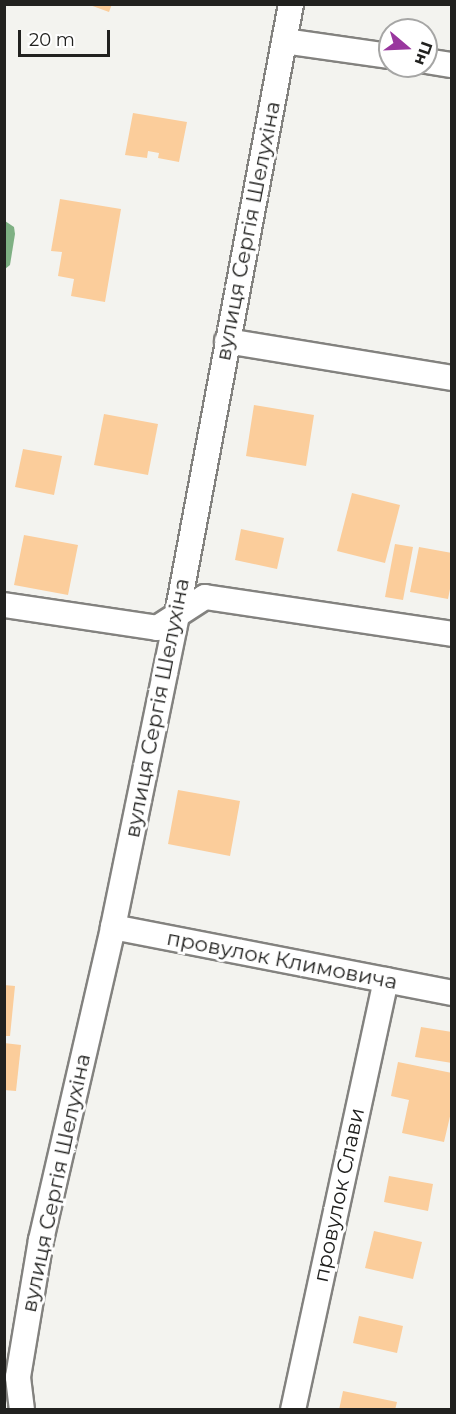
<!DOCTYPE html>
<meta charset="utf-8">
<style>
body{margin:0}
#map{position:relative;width:456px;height:1414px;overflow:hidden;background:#f3f3ef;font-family:Montserrat,sans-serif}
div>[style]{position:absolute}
.water>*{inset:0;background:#7eb083}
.building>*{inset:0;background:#fbcd9b}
.roads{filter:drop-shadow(2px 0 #83827f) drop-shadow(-2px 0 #83827f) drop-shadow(0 2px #83827f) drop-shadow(0 -2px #83827f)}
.street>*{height:24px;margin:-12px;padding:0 12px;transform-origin:12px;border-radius:12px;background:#fff}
span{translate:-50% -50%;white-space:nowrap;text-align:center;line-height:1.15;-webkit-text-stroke:6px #fff;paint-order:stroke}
.street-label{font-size:21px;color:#21211f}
.frame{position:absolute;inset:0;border:6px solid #21211f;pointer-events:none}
.north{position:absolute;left:378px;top:18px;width:60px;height:60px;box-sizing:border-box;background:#fff;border:2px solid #a6a6a5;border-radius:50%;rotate:109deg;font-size:16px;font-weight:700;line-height:24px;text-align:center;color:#21211f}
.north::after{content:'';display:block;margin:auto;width:21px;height:27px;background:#99379e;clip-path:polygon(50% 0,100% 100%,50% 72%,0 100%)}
.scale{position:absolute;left:18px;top:30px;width:92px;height:27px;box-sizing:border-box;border:3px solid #21211f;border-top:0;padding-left:8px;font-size:18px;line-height:21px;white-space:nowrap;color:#21211f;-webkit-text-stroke:4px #fff;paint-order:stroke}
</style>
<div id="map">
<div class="water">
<i style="clip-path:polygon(5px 221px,14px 227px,15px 234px,10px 265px,5px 269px)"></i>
</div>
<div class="building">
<i style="clip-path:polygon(87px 4px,112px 4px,109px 12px)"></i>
<i style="clip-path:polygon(133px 113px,187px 122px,179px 162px,158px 158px,159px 153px,148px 151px,147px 158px,125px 155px)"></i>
<i style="clip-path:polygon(60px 199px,121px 209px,105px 302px,71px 296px,74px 279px,58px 276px,62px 252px,51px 251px)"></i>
<i style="clip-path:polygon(254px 405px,314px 415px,306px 466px,246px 456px)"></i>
<i style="clip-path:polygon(104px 414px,158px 424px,148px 475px,94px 465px)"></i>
<i style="clip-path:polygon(23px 449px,62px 456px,54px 495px,15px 487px)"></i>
<i style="clip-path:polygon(352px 493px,400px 505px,385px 563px,337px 551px)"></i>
<i style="clip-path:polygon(241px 529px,284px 538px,277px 569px,235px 560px)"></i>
<i style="clip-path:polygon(24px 535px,78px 545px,68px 595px,14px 585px)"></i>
<i style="clip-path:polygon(395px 544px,413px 547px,403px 600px,385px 597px)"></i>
<i style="clip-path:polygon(419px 547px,452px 553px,452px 579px,448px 599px,410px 592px)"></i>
<i style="clip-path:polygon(178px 790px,240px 801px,230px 856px,168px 844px)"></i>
<i style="clip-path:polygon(4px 985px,15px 986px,10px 1036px,4px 1036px)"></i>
<i style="clip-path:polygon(421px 1027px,452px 1032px,452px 1063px,415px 1057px)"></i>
<i style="clip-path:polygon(4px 1043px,21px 1045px,16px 1091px,4px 1090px)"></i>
<i style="clip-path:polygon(398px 1062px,452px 1073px,452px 1108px,444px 1142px,402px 1133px,409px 1100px,391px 1096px)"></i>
<i style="clip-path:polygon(389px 1176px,433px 1184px,428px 1211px,384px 1202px)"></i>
<i style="clip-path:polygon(374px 1231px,422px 1242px,413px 1279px,365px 1268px)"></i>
<i style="clip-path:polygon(359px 1316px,403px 1326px,397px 1353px,353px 1343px)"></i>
<i style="clip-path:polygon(343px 1391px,397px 1402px,395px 1410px,339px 1410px)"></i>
</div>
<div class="roads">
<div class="street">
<i style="left:284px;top:41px;width:107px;rotate:8.1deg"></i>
<i style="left:426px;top:61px;width:26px;rotate:9deg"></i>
<i style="left:227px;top:341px;width:228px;rotate:9.3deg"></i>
<i style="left:4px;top:605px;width:155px;rotate:8.5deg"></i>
<i style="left:157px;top:628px;width:57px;rotate:-32.9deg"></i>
<i style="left:205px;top:597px;width:250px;rotate:8.5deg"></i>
<i style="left:113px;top:927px;width:345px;rotate:11deg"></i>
<i style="left:22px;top:1410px;width:33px;rotate:-97deg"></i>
<i style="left:18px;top:1377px;width:139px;rotate:-80.5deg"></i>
<i style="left:41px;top:1240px;width:321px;rotate:-77deg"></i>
<i style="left:113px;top:927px;width:318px;rotate:-78.4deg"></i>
<i style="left:177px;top:615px;width:622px;rotate:-79.43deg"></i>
<i style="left:293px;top:1410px;width:440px;rotate:-77.8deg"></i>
</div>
</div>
<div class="street-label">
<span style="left:248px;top:231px;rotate:-79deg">вулиця Сергія Шелухіна</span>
<span style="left:157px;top:708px;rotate:-79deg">вулиця Сергія Шелухіна</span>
<span style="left:282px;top:960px;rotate:11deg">провулок Климовича</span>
<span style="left:56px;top:1183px;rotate:-78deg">вулиця Сергія Шелухіна</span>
<span style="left:339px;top:1195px;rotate:-78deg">провулок Слави</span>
</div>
<div class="frame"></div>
<div class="north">Пн</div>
<div class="scale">20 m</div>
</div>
